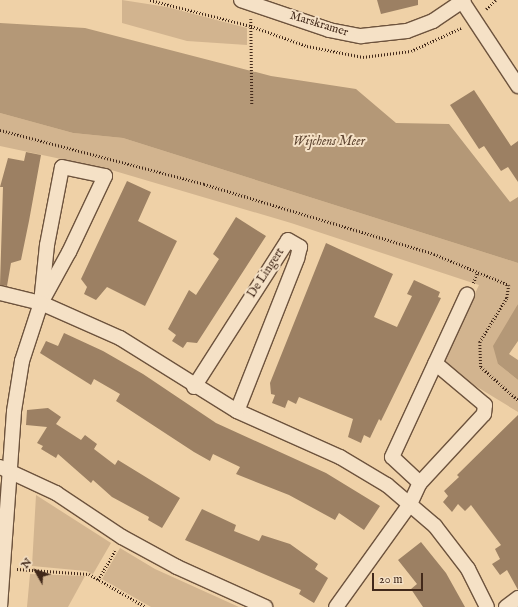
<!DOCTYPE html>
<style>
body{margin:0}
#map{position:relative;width:518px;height:607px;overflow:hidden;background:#efd1a7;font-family:"IM FELL English",serif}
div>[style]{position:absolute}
.green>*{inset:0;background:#d2b48f}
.water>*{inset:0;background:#b49877}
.building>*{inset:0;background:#9c8063}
.path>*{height:2.5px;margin-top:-1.25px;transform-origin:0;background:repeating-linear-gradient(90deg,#42291a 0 1px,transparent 0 3px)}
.roads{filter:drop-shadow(1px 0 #6d533d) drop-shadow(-1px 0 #6d533d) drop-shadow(0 1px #6d533d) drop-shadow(0 -1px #6d533d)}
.minor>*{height:14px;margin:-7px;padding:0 7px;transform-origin:7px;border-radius:7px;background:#f5e1c6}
span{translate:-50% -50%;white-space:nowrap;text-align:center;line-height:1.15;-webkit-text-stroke:4px #f5e1c6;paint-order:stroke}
.street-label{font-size:12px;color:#42291a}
.water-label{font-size:13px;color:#5e4531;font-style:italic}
.north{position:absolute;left:16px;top:551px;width:40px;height:40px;-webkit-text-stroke:3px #f5e1c6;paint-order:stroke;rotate:309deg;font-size:11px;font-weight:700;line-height:16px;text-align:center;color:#42291a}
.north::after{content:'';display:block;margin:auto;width:14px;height:18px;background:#42291a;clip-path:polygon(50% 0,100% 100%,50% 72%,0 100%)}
.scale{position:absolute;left:372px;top:573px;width:51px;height:18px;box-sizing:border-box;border:2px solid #42291a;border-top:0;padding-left:5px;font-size:12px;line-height:14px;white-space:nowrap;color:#42291a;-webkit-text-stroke:3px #f5e1c6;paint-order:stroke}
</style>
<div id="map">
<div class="green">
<i style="clip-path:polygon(122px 0,167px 7px,247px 28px,247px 45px,187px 41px,122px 23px)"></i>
<i style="clip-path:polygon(0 113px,73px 133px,123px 138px,518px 263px,518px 304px,498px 364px,518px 380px,518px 412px,441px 365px,479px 285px,291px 223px,108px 169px,0 146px)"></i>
<i style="clip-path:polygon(36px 495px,111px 543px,93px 574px,86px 571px,32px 566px)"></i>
<i style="clip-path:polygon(120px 548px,155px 569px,239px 607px,151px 607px,102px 579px)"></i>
<i style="clip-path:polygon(30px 574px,85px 576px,68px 607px,27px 607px)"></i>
</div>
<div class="water">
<i style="clip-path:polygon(0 23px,85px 28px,271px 76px,356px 89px,396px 123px,449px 124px,510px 202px,518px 197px,518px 263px,123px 138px,73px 133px,0 113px)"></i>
<i style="clip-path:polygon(518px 304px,518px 341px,509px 354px,518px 360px,518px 380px,498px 364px,493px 346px)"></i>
</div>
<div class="building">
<i style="clip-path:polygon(377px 0,418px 0,418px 5px,381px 14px)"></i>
<i style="clip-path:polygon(474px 90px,511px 146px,518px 141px,518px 182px,508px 167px,501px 171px,484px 146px,479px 149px,450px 105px)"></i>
<i style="clip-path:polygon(26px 152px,41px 155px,29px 221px,21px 260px,11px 263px,7px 286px,0 285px,3px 187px,0 187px,8px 158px,24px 161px)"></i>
<i style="clip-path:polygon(127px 181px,151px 192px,138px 221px,177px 241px,145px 306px,107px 287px,96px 300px,84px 294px,87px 287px,81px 279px)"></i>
<i style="clip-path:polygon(236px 217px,266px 236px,197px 343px,187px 342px,183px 348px,172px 341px,176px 335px,168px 329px,189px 290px,196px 295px,219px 259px,213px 254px)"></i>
<i style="clip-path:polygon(326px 243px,393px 274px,374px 317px,397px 327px,412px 296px,407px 294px,414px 280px,440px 292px,438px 297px,441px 298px,381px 421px,379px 419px,370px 438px,364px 435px,361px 443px,348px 437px,353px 419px,299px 397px,296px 404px,288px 400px,285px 408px,272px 403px,275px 395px,271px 394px,270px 383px)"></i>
<i style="clip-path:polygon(64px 333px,103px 351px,143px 374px,216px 423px,326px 473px,380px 506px,364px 530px,339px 513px,335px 520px,289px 495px,236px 474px,240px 467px,213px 454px,210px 461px,194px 452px,116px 401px,120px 394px,94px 379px,91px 385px,40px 353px,46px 341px,58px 346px)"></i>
<i style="clip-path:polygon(48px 408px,61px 417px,56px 424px,81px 440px,85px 435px,97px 444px,94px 449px,115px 465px,118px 460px,180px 498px,162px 528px,148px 520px,149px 517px,112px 497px,93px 480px,91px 483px,58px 454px,56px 458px,41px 449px,43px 446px,37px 443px,47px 427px,26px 425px,27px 410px)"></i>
<i style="clip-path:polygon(518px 415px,518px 590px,507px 570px,500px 575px,492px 564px,500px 559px,495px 549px,501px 545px,471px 505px,465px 511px,458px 504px,452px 512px,443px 502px,448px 496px,444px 491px,459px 477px,457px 475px)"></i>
<i style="clip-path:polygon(202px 509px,236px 525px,234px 531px,259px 541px,262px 535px,290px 544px,318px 564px,315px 569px,328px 578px,314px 603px,299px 594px,301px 590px,185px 540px)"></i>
<i style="clip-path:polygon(421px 542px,446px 573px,465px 607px,423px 607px,411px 589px,417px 584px,398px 560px)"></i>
</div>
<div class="path">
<i style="left:150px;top:0;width:104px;rotate:14.4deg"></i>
<i style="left:251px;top:26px;width:59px;rotate:19.7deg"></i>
<i style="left:307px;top:46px;width:57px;rotate:11.1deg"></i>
<i style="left:363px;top:57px;width:48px;rotate:-7.1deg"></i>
<i style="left:411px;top:51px;width:55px;rotate:-24.7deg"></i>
<i style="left:486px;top:9px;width:13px;rotate:-42deg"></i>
<i style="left:251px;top:19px;width:85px;rotate:89.3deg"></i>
<i style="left:0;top:130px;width:211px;rotate:14.8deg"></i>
<i style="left:204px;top:184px;width:240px;rotate:16.9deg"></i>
<i style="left:434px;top:254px;width:81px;rotate:22.5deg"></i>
<i style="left:509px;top:285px;width:13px;rotate:99deg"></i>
<i style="left:507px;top:298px;width:52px;rotate:121.5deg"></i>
<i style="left:480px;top:342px;width:25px;rotate:88deg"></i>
<i style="left:481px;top:367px;width:50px;rotate:41.7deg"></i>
<i style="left:473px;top:283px;width:12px;rotate:-66deg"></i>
<i style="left:17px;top:569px;width:72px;rotate:4deg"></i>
<i style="left:89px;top:574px;width:66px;rotate:30.1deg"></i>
<i style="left:98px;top:580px;width:34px;rotate:-60deg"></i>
</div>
<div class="roads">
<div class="minor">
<i style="left:241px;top:0;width:93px;rotate:18.8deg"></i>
<i style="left:329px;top:30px;width:33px;rotate:11deg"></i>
<i style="left:361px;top:36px;width:46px;rotate:-6.2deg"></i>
<i style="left:407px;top:31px;width:28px;rotate:-21deg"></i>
<i style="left:433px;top:21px;width:37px;rotate:-34deg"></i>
<i style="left:462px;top:1px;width:102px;rotate:56.6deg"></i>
<i style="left:62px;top:167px;width:44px;rotate:11.8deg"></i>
<i style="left:105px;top:176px;width:84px;rotate:115.3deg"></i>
<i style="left:69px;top:252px;width:58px;rotate:118.8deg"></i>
<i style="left:41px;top:303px;width:58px;rotate:-84.1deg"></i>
<i style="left:47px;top:245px;width:79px;rotate:-79.1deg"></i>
<i style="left:0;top:293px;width:42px;rotate:13.7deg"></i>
<i style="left:41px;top:303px;width:86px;rotate:23.9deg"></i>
<i style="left:120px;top:338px;width:138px;rotate:32deg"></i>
<i style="left:237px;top:411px;width:113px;rotate:24.1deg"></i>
<i style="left:340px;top:457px;width:55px;rotate:30.8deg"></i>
<i style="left:387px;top:485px;width:63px;rotate:40.5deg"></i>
<i style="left:435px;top:526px;width:54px;rotate:52.5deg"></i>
<i style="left:468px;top:569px;width:42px;rotate:63.4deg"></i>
<i style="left:194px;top:387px;width:174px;rotate:-57.4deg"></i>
<i style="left:288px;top:240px;width:14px;rotate:30deg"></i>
<i style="left:300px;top:247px;width:12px;rotate:104deg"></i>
<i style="left:297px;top:259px;width:163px;rotate:111.5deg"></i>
<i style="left:0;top:467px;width:62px;rotate:24.9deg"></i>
<i style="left:56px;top:493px;width:79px;rotate:33.7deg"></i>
<i style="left:122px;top:537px;width:63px;rotate:28.6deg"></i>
<i style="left:177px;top:567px;width:97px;rotate:24.4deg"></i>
<i style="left:420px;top:483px;width:38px;rotate:-137deg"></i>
<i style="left:392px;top:457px;width:179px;rotate:-65.2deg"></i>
<i style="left:0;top:607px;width:196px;rotate:-85.9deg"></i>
<i style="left:14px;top:411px;width:51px;rotate:-80.9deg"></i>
<i style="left:22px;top:361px;width:61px;rotate:-71.9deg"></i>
<i style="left:336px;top:607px;width:127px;rotate:-54.3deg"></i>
<i style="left:410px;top:504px;width:23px;rotate:-65deg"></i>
<i style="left:420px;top:483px;width:94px;rotate:-47.2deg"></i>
<i style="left:484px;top:414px;width:9px;rotate:-84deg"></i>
<i style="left:485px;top:405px;width:65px;rotate:-140deg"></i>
<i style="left:506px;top:607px;width:15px;rotate:-37deg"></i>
</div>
</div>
<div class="street-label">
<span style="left:319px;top:24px;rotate:17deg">Marskramer</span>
<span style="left:266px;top:273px;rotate:-57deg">De Lingert</span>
</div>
<div class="water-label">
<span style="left:329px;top:142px">Wijchens Meer</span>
</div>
<div class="north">N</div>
<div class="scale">20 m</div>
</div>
